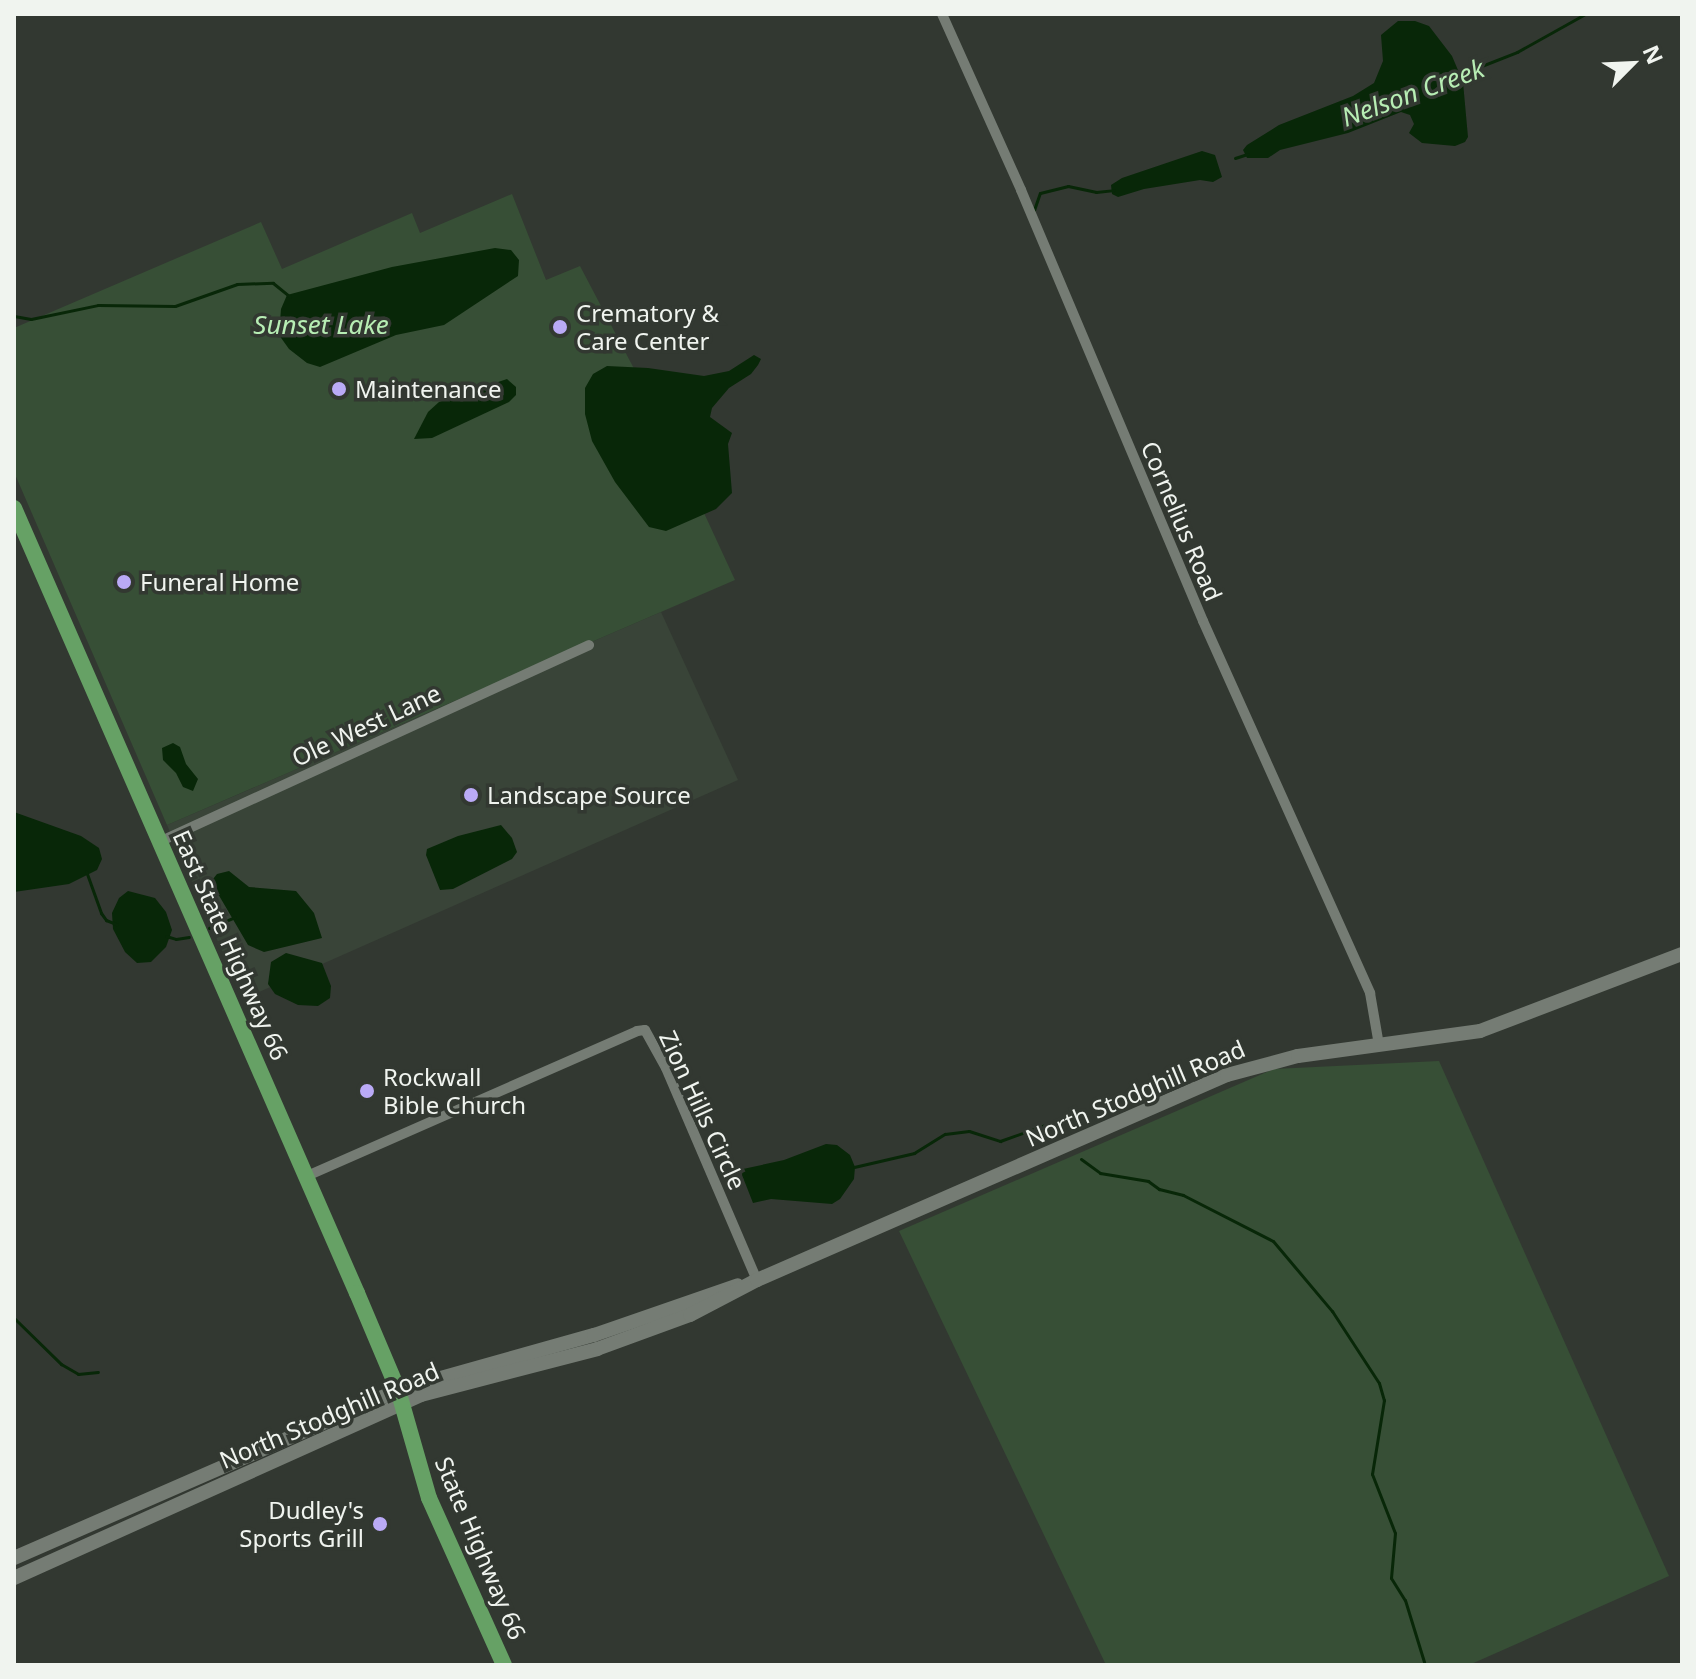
<!DOCTYPE html>
<style>
body{margin:0}
#map{position:relative;width:1696px;height:1679px;overflow:hidden;background:#323831;font-family:"Noto Sans",sans-serif}
div>[style]{position:absolute}
.built>*{inset:0;background:#394438}
.green>*{inset:0;background:#374f36}
.water>*{inset:0;background:#082708}
.stream>*{height:3px;margin:-1.5px;padding:0 1.5px;transform-origin:1.5px;border-radius:1.5px;background:#082708}
.street>*{height:10px;margin:-5px;padding:0 5px;transform-origin:5px;border-radius:5px;background:#757c74}
.secondary>*{height:14px;margin:-7px;padding:0 7px;transform-origin:7px;border-radius:7px;background:#757c74}
.primary>*{height:16px;margin:-8px;padding:0 8px;transform-origin:8px;border-radius:8px;background:#66a165}
.dots>*{width:22px;height:22px;translate:-50% -50%;box-sizing:border-box;border:4px solid #323831;border-radius:50%}
span{translate:-50% -50%;white-space:nowrap;text-align:center;line-height:1.15;-webkit-text-stroke:7px #323831;paint-order:stroke}
.poi-label{font-size:24px;color:#f0f4ef}
.left{translate:0 -50%;text-align:left}
.right{translate:-100% -50%;text-align:right}
.street-label{font-size:24px;color:#f0f4ef}
.water-label{font-size:26px;color:#b7edb4;font-style:italic}
.frame{position:absolute;inset:0;border:16px solid #f0f4ef;pointer-events:none}
.north{position:absolute;left:1592px;top:24px;width:80px;height:80px;-webkit-text-stroke:6px #323831;paint-order:stroke;rotate:66deg;font-size:22px;font-weight:700;line-height:32px;text-align:center;color:#f0f4ef}
.north::after{content:'';display:block;margin:auto;width:28px;height:36px;background:#f0f4ef;clip-path:polygon(50% 0,100% 100%,50% 72%,0 100%)}
</style>
<div id="map">
<div class="built">
<i style="clip-path:polygon(661px 612px,738px 780px,243px 999px,167px 825px)"></i>
</div>
<div class="green">
<i style="clip-path:polygon(512px 194px,546px 280px,580px 266px,661px 420px,735px 580px,167px 825px,14px 472px,14px 328px,261px 222px,282px 269px,412px 213px,420px 233px)"></i>
<i style="clip-path:polygon(1439px 1061px,1669px 1576px,1469px 1665px,1106px 1665px,899px 1231px,1274px 1069px)"></i>
</div>
<div class="water">
<i style="clip-path:polygon(1398px 21px,1415px 21px,1429px 26px,1452px 56px,1463px 82px,1468px 137px,1465px 142px,1455px 146px,1422px 143px,1409px 133px,1414px 124px,1410px 115px,1401px 112px,1348px 133px,1280px 150px,1268px 158px,1247px 158px,1243px 150px,1247px 145px,1279px 125px,1353px 96px,1374px 83px,1383px 61px,1381px 35px)"></i>
<i style="clip-path:polygon(1202px 151px,1215px 155px,1222px 177px,1213px 182px,1200px 180px,1144px 189px,1118px 197px,1112px 194px,1111px 185px,1122px 178px)"></i>
<i style="clip-path:polygon(495px 248px,511px 250px,519px 260px,518px 276px,444px 325px,396px 335px,320px 367px,307px 363px,289px 349px,279px 335px,281px 309px,287px 295px,392px 267px)"></i>
<i style="clip-path:polygon(754px 355px,761px 359px,758px 365px,751px 374px,729px 388px,712px 408px,710px 417px,732px 433px,728px 444px,732px 493px,716px 509px,666px 531px,649px 527px,615px 482px,592px 441px,585px 414px,585px 388px,593px 374px,607px 366px,648px 368px,704px 376px,729px 371px)"></i>
<i style="clip-path:polygon(507px 379px,516px 387px,516px 395px,509px 402px,432px 438px,414px 439px,428px 412px,439px 402px)"></i>
<i style="clip-path:polygon(173px 743px,180px 747px,186px 764px,198px 779px,193px 791px,183px 787px,176px 773px,163px 760px,162px 748px)"></i>
<i style="clip-path:polygon(14px 812px,81px 836px,99px 848px,102px 859px,97px 870px,69px 884px,14px 892px)"></i>
<i style="clip-path:polygon(501px 825px,512px 838px,517px 852px,512px 859px,453px 889px,440px 890px,426px 855px,427px 849px,458px 836px)"></i>
<i style="clip-path:polygon(229px 871px,249px 887px,296px 891px,314px 913px,322px 938px,264px 952px,248px 945px,214px 887px,213px 879px,217px 874px)"></i>
<i style="clip-path:polygon(128px 891px,155px 898px,166px 912px,172px 930px,166px 947px,151px 962px,137px 963px,125px 952px,113px 929px,112px 913px,119px 898px)"></i>
<i style="clip-path:polygon(286px 953px,322px 963px,331px 986px,330px 998px,318px 1006px,298px 1005px,275px 994px,268px 984px,271px 962px)"></i>
<i style="clip-path:polygon(826px 1144px,837px 1145px,850px 1155px,855px 1167px,854px 1179px,840px 1199px,832px 1204px,771px 1199px,753px 1203px,742px 1175px,743px 1169px,784px 1160px)"></i>
</div>
<div class="stream">
<i style="left:1456px;top:76px;width:66px;rotate:-21.5deg"></i>
<i style="left:1517px;top:52px;width:78px;rotate:-29.2deg"></i>
<i style="left:1235px;top:158px;width:13px;rotate:-18deg"></i>
<i style="left:1034px;top:210px;width:18px;rotate:-71deg"></i>
<i style="left:1040px;top:193px;width:29px;rotate:-14deg"></i>
<i style="left:1068px;top:186px;width:29px;rotate:12deg"></i>
<i style="left:1096px;top:192px;width:18px;rotate:-6deg"></i>
<i style="left:14px;top:316px;width:17px;rotate:10deg"></i>
<i style="left:31px;top:319px;width:68px;rotate:-11.8deg"></i>
<i style="left:98px;top:305px;width:77px;rotate:0.7deg"></i>
<i style="left:175px;top:306px;width:66px;rotate:-19.5deg"></i>
<i style="left:237px;top:284px;width:36px;rotate:-2deg"></i>
<i style="left:273px;top:283px;width:22px;rotate:39deg"></i>
<i style="left:86px;top:871px;width:45px;rotate:70.3deg"></i>
<i style="left:101px;top:913px;width:9px;rotate:54deg"></i>
<i style="left:106px;top:920px;width:11px;rotate:22deg"></i>
<i style="left:209px;top:928px;width:28px;rotate:-23deg"></i>
<i style="left:166px;top:936px;width:10px;rotate:17deg"></i>
<i style="left:176px;top:939px;width:13px;rotate:-9deg"></i>
<i style="left:1081px;top:1159px;width:24px;rotate:36deg"></i>
<i style="left:1100px;top:1173px;width:49px;rotate:9.5deg"></i>
<i style="left:1148px;top:1181px;width:14px;rotate:36deg"></i>
<i style="left:1159px;top:1189px;width:25px;rotate:14deg"></i>
<i style="left:1183px;top:1195px;width:101px;rotate:27.1deg"></i>
<i style="left:1273px;top:1241px;width:92px;rotate:49.9deg"></i>
<i style="left:1332px;top:1311px;width:86px;rotate:56.9deg"></i>
<i style="left:1379px;top:1383px;width:18px;rotate:74deg"></i>
<i style="left:1384px;top:1400px;width:75px;rotate:99.2deg"></i>
<i style="left:1372px;top:1474px;width:63px;rotate:68.7deg"></i>
<i style="left:1395px;top:1533px;width:45px;rotate:95.1deg"></i>
<i style="left:1391px;top:1578px;width:26px;rotate:58deg"></i>
<i style="left:1405px;top:1600px;width:68px;rotate:72.9deg"></i>
<i style="left:854px;top:1167px;width:62px;rotate:-13.1deg"></i>
<i style="left:914px;top:1153px;width:36px;rotate:-32deg"></i>
<i style="left:945px;top:1134px;width:24px;rotate:-7deg"></i>
<i style="left:969px;top:1131px;width:33px;rotate:18deg"></i>
<i style="left:1000px;top:1141px;width:48px;rotate:-19.6deg"></i>
<i style="left:1045px;top:1125px;width:10px;rotate:29deg"></i>
<i style="left:14px;top:1318px;width:66px;rotate:44.4deg"></i>
<i style="left:61px;top:1364px;width:20px;rotate:30deg"></i>
<i style="left:78px;top:1374px;width:20px;rotate:-6deg"></i>
</div>
<div class="street">
<i style="left:942px;top:14px;width:193px;rotate:65.8deg"></i>
<i style="left:1021px;top:190px;width:468px;rotate:67.1deg"></i>
<i style="left:1203px;top:621px;width:408px;rotate:65.8deg"></i>
<i style="left:1370px;top:993px;width:53px;rotate:80.2deg"></i>
<i style="left:159px;top:842px;width:473px;rotate:-24.6deg"></i>
<i style="left:307px;top:1176px;width:360px;rotate:-23.7deg"></i>
<i style="left:637px;top:1031px;width:8px;rotate:-7deg"></i>
<i style="left:645px;top:1030px;width:43px;rotate:61.1deg"></i>
<i style="left:666px;top:1068px;width:231px;rotate:66.8deg"></i>
</div>
<div class="secondary">
<i style="left:14px;top:1558px;width:419px;rotate:-23.6deg"></i>
<i style="left:398px;top:1390px;width:204px;rotate:-15.7deg"></i>
<i style="left:594px;top:1335px;width:152px;rotate:-19.1deg"></i>
<i style="left:14px;top:1578px;width:446px;rotate:-24.2deg"></i>
<i style="left:421px;top:1395px;width:182px;rotate:-14.6deg"></i>
<i style="left:597px;top:1349px;width:99px;rotate:-20.1deg"></i>
<i style="left:690px;top:1315px;width:76px;rotate:-27.6deg"></i>
<i style="left:757px;top:1280px;width:513px;rotate:-23.57deg"></i>
<i style="left:1227px;top:1075px;width:73px;rotate:-15deg"></i>
<i style="left:1298px;top:1056px;width:184px;rotate:-7.8deg"></i>
<i style="left:1480px;top:1031px;width:216px;rotate:-20.9deg"></i>
</div>
<div class="primary">
<i style="left:14px;top:508px;width:857px;rotate:66.4deg"></i>
<i style="left:357px;top:1293px;width:105px;rotate:67.1deg"></i>
<i style="left:398px;top:1390px;width:112px;rotate:74deg"></i>
<i style="left:429px;top:1498px;width:183px;rotate:65.8deg"></i>
</div>
<div class="dots">
<i style="left:560px;top:327px;background:#baaaf6"></i>
<i style="left:339px;top:389px;background:#baaaf6"></i>
<i style="left:124px;top:582px;background:#baaaf6"></i>
<i style="left:471px;top:795px;background:#baaaf6"></i>
<i style="left:367px;top:1091px;background:#baaaf6"></i>
<i style="left:380px;top:1524px;background:#baaaf6"></i>
</div>
<div class="poi-label">
<span class="left" style="left:576px;top:327px">Crematory &amp;<br>Care Center</span>
<span class="left" style="left:355px;top:389px">Maintenance</span>
<span class="left" style="left:140px;top:582px">Funeral Home</span>
<span class="left" style="left:487px;top:795px">Landscape Source</span>
<span class="left" style="left:383px;top:1091px">Rockwall<br>Bible Church</span>
<span class="right" style="left:364px;top:1524px">Dudley's<br>Sports Grill</span>
</div>
<div class="street-label">
<span style="left:1182px;top:521px;rotate:67deg">Cornelius Road</span>
<span style="left:366px;top:725px;rotate:-25deg">Ole West Lane</span>
<span style="left:231px;top:945px;rotate:66deg">East State Highway 66</span>
<span style="left:1135px;top:1093px;rotate:-23deg">North Stodghill Road</span>
<span style="left:703px;top:1110px;rotate:65deg">Zion Hills Circle</span>
<span style="left:329px;top:1415px;rotate:-23deg">North Stodghill Road</span>
<span style="left:481px;top:1548px;rotate:67deg">State Highway 66</span>
</div>
<div class="water-label">
<span style="left:1413px;top:93px;rotate:-20deg">Nelson Creek</span>
<span style="left:321px;top:325px">Sunset Lake</span>
</div>
<div class="frame"></div>
<div class="north">N</div>
</div>
